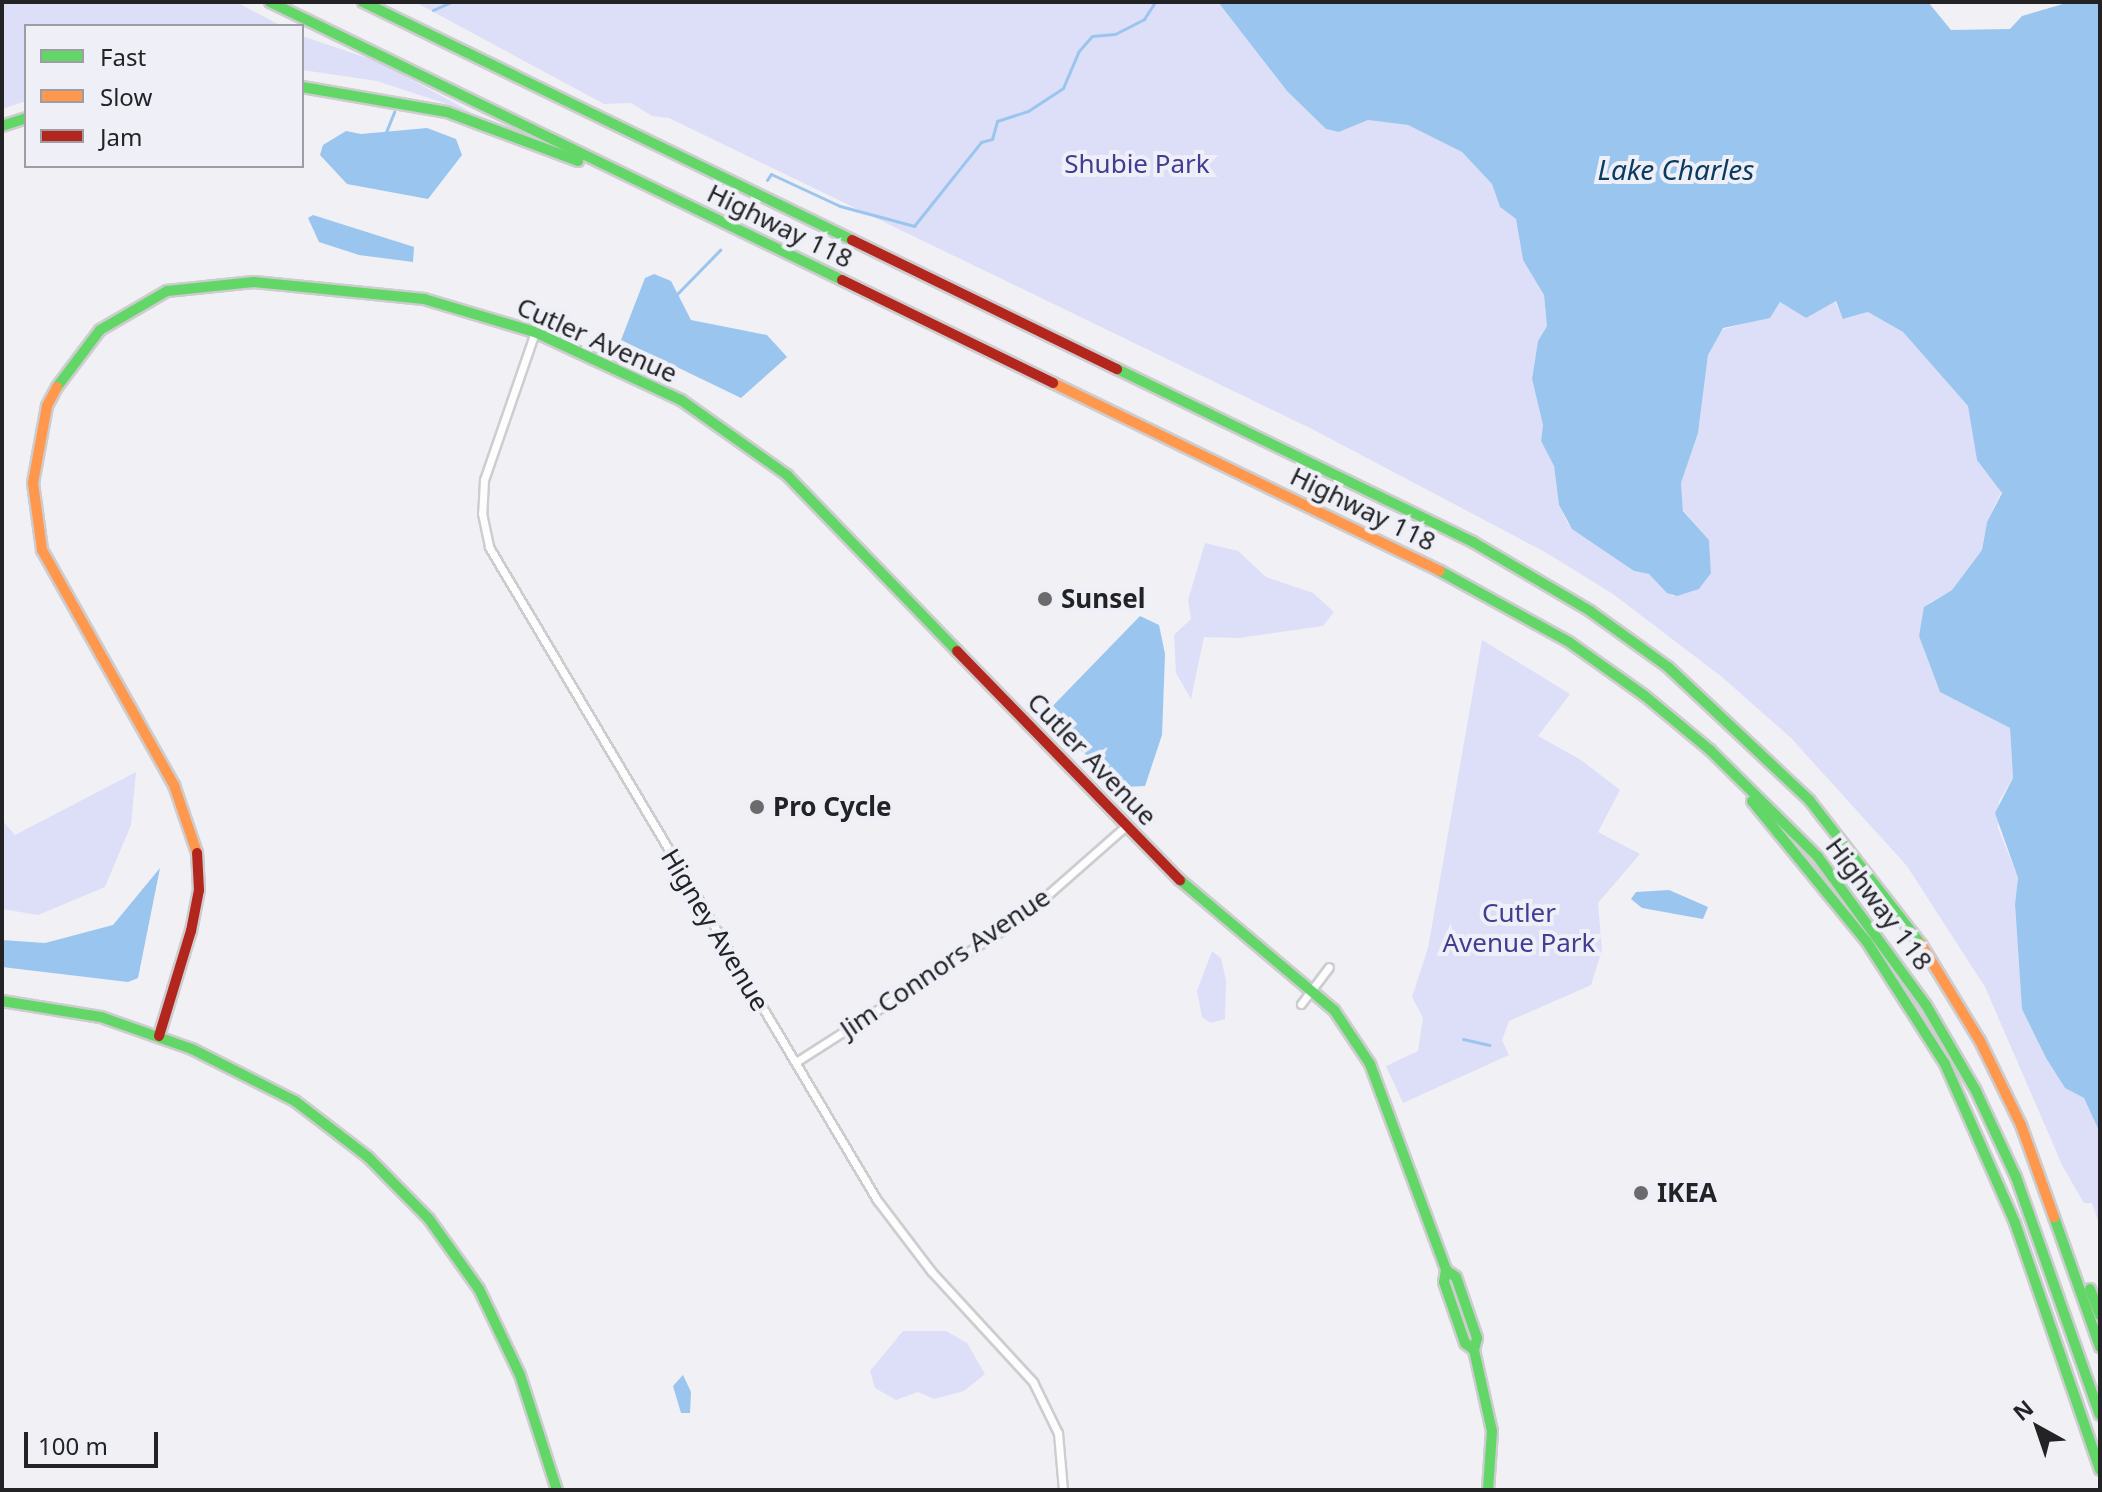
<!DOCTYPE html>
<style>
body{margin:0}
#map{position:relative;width:2102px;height:1492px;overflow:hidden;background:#f0f0f5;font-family:"Noto Sans",sans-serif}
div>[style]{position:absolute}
.green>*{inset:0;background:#dddff8}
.water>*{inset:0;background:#9ac5ef}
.stream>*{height:3px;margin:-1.5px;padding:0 1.5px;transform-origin:1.5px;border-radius:1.5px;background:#9ac5ef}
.roads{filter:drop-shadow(2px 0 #cdcdd0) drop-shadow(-2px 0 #cdcdd0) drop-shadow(0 2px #cdcdd0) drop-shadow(0 -2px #cdcdd0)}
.street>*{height:7px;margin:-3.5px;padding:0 3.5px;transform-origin:3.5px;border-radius:3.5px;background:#fdfdfe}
.fast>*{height:10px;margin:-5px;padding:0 5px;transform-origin:5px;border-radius:5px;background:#63d668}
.slow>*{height:10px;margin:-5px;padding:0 5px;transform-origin:5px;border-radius:5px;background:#ff974d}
.jam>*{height:10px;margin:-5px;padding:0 5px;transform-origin:5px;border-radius:5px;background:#b3261e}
.dots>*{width:22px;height:22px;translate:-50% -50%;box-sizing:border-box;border:4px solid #eeeff7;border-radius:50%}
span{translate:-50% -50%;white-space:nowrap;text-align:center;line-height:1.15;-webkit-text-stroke:8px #eeeff7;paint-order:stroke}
.park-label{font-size:26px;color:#413d92}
.street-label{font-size:26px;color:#232326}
.poi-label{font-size:26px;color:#232326;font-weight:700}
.left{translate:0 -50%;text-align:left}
.water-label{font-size:28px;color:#0b3b60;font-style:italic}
.frame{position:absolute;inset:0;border:4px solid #232326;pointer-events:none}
.legend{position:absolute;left:24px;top:24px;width:280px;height:144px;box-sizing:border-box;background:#eeeff7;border:2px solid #9d9da3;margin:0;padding:10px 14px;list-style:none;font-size:24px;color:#232326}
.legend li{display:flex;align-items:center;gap:16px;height:40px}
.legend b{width:40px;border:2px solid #9d9da3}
.north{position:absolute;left:1998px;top:1388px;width:80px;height:80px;-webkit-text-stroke:6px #eeeff7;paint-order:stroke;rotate:320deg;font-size:22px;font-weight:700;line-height:32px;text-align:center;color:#232326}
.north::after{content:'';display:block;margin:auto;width:28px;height:36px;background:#232326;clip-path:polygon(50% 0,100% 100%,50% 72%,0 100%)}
.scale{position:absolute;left:24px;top:1432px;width:134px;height:36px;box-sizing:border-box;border:4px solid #232326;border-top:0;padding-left:10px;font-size:24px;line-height:28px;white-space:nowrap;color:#232326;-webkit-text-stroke:6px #eeeff7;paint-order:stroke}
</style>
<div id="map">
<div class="green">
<i style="clip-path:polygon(2px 2px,236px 2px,282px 26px,26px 26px,26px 101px,2px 109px)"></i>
<i style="clip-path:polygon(415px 2px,1218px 2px,1287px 91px,1326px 129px,1339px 132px,1368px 120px,1408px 125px,1462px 152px,1492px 184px,1500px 207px,1516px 219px,1523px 260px,1544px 295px,1547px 326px,1538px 341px,1532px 379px,1543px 425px,1541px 441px,1554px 466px,1559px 505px,1568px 524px,1634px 571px,1649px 574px,1673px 596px,1700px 588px,1711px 572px,1709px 540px,1683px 510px,1681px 483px,1698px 433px,1708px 355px,1721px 330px,1772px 315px,1780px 302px,1806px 318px,1834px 301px,1845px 319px,1868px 312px,1903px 332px,1970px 408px,1977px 460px,2002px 490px,1987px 522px,1982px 550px,1952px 590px,1929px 603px,1919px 635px,1940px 692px,2010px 728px,2013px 778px,1999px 801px,1998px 828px,2018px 878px,2015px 904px,2022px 1008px,2046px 1058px,2065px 1088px,2084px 1098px,2100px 1133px,2100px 1227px,2092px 1203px,2084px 1203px,2063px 1167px,1985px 987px,1907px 866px,1791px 738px,1722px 677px,1613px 594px,1545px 552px,1312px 429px,669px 118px,652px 116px,631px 103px,604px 104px)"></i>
<i style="clip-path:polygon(302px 36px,379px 62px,471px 112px,377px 81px,302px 70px)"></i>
<i style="clip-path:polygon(1205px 543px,1238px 551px,1266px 577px,1313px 593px,1334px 612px,1323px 626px,1239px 638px,1204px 637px,1191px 699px,1176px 673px,1174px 635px,1191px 619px,1188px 600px)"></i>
<i style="clip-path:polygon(1482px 640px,1570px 694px,1538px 736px,1581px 760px,1620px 790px,1598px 832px,1640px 854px,1598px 903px,1602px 950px,1591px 985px,1509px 1021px,1502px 1040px,1509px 1055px,1403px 1103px,1386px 1066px,1418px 1051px,1423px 1018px,1412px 997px,1428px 948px)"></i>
<i style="clip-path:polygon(136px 772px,131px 825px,105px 887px,38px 915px,2px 909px,2px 820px,15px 835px)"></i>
<i style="clip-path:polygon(1212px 951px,1221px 958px,1226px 980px,1225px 1019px,1211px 1023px,1202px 1017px,1197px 991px)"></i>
<i style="clip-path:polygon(903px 1331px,946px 1331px,967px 1343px,985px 1374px,964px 1391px,934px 1399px,918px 1392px,896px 1400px,875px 1388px,870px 1371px)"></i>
</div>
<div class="water">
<i style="clip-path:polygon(1218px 2px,1928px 2px,1951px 30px,2010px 29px,2022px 16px,2070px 2px,2100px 2px,2100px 1133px,2084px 1098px,2065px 1088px,2046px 1058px,2022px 1009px,2015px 904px,2018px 878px,1995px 813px,2013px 778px,2010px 728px,1940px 692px,1919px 636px,1924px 607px,1952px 590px,1982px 550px,1987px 522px,2002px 493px,1977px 460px,1968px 406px,1903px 332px,1868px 312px,1843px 319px,1836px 301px,1806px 318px,1780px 302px,1770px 318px,1723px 328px,1708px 355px,1698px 433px,1681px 483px,1683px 511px,1709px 540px,1711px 573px,1699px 589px,1677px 596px,1667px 593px,1649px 574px,1634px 571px,1572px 529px,1559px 505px,1554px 466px,1541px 441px,1543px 425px,1532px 379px,1538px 341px,1547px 326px,1544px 295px,1523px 260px,1516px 219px,1500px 207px,1492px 184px,1462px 152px,1408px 125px,1368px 120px,1339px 132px,1326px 129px,1287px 91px)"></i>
<i style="clip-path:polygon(427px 128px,456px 139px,462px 155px,428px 199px,347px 184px,320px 155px,323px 145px,346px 131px,361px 134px)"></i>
<i style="clip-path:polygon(313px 215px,414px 247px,413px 262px,359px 255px,319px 242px,308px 218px)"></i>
<i style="clip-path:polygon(654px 274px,671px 281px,691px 320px,767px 335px,787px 357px,741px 398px,621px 340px,645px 278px)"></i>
<i style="clip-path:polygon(1140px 616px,1159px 625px,1165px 654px,1162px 735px,1145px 786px,1124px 787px,1042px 717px)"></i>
<i style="clip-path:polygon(160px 868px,138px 978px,128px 982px,2px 967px,2px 940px,45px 943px,113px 925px)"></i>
<i style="clip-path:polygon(1669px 890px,1708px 907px,1703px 919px,1642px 908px,1631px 899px,1636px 892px)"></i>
<i style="clip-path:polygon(683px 1375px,691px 1392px,690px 1413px,681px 1413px,673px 1386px)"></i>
</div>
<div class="stream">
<i style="left:433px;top:10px;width:20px;rotate:-24deg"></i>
<i style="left:386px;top:132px;width:22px;rotate:-68deg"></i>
<i style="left:767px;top:180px;width:7px;rotate:-56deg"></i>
<i style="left:771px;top:174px;width:76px;rotate:24.9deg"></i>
<i style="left:840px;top:206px;width:77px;rotate:15.1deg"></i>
<i style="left:914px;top:226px;width:107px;rotate:-51.4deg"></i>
<i style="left:981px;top:142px;width:11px;rotate:-15deg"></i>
<i style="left:992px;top:139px;width:19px;rotate:-74deg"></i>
<i style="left:997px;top:121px;width:33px;rotate:-18deg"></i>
<i style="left:1028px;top:111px;width:42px;rotate:-33.3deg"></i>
<i style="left:1063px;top:88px;width:39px;rotate:-67deg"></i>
<i style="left:1078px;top:52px;width:21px;rotate:-49deg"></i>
<i style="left:1092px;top:36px;width:23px;rotate:-5deg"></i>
<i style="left:1115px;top:34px;width:33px;rotate:-27deg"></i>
<i style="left:1144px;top:19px;width:20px;rotate:-57deg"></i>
<i style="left:677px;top:294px;width:62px;rotate:-45.7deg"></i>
<i style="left:1463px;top:1039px;width:27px;rotate:13deg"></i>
</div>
<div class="roads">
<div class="street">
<i style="left:535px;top:332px;width:157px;rotate:109deg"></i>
<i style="left:484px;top:480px;width:33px;rotate:93deg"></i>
<i style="left:482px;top:513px;width:35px;rotate:78deg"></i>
<i style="left:489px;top:547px;width:760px;rotate:59.28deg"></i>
<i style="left:877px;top:1200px;width:89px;rotate:52.7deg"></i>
<i style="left:931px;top:1271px;width:151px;rotate:47.4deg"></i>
<i style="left:1033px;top:1382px;width:57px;rotate:63.9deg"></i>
<i style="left:1058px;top:1433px;width:57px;rotate:85deg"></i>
<i style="left:1301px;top:1004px;width:46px;rotate:-52.9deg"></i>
<i style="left:796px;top:1062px;width:266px;rotate:-32.6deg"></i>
<i style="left:1020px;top:919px;width:141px;rotate:-41.3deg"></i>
</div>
<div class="fast">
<i style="left:270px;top:2px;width:636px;rotate:25.92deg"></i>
<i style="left:363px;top:2px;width:544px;rotate:25.95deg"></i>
<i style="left:302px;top:87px;width:147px;rotate:9.8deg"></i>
<i style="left:447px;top:112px;width:140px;rotate:20.5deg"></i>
<i style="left:2px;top:126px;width:25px;rotate:-18deg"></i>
<i style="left:1117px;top:369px;width:396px;rotate:25.9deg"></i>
<i style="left:1473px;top:542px;width:136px;rotate:30.5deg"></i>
<i style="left:1590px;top:611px;width:96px;rotate:35.7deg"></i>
<i style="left:1668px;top:667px;width:195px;rotate:43.3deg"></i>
<i style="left:1810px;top:801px;width:181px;rotate:52.2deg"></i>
<i style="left:57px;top:387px;width:71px;rotate:-53deg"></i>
<i style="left:100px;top:330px;width:78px;rotate:-30.2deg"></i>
<i style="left:167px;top:291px;width:87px;rotate:-5.9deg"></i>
<i style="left:254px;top:282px;width:171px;rotate:5.7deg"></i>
<i style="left:424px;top:299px;width:116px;rotate:16.6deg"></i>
<i style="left:535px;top:332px;width:161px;rotate:25deg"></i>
<i style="left:681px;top:400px;width:130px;rotate:35.3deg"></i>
<i style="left:787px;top:475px;width:245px;rotate:46deg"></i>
<i style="left:1440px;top:571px;width:147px;rotate:28.8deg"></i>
<i style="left:1569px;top:642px;width:93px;rotate:35.4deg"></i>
<i style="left:1645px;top:696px;width:85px;rotate:39.7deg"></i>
<i style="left:1710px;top:750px;width:152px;rotate:44.7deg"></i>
<i style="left:1818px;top:857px;width:183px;rotate:53.9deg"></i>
<i style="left:1926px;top:1005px;width:99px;rotate:59.8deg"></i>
<i style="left:1976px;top:1091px;width:95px;rotate:65.1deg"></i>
<i style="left:2016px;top:1177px;width:252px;rotate:70.6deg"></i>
<i style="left:1752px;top:801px;width:182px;rotate:50.8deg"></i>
<i style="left:1867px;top:942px;width:145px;rotate:57.4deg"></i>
<i style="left:1945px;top:1064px;width:174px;rotate:66.2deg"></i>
<i style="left:2015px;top:1223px;width:261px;rotate:71deg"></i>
<i style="left:1180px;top:880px;width:202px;rotate:40.2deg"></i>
<i style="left:1334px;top:1010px;width:65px;rotate:56.3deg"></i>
<i style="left:1370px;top:1064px;width:220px;rotate:69.7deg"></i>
<i style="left:1446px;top:1270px;width:12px;rotate:99deg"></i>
<i style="left:1444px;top:1282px;width:65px;rotate:71deg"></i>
<i style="left:1465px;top:1343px;width:11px;rotate:38deg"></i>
<i style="left:2px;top:1001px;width:100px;rotate:9.2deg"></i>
<i style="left:101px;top:1017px;width:96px;rotate:19.4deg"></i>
<i style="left:192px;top:1049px;width:115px;rotate:26.8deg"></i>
<i style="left:295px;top:1101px;width:92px;rotate:37.5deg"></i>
<i style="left:368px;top:1157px;width:87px;rotate:45.5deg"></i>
<i style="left:429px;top:1219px;width:86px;rotate:54.5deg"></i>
<i style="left:479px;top:1289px;width:95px;rotate:64.5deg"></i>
<i style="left:520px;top:1375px;width:121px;rotate:72.2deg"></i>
<i style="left:2054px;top:1217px;width:138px;rotate:70.5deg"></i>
<i style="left:1446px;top:1270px;width:12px;rotate:35deg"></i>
<i style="left:1456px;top:1277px;width:65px;rotate:71deg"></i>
<i style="left:1477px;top:1338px;width:12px;rotate:104deg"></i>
<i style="left:1474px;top:1350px;width:83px;rotate:77.5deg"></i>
<i style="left:1492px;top:1431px;width:59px;rotate:93.9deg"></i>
<i style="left:2090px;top:1289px;width:28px;rotate:69deg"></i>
</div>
<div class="slow">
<i style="left:1053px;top:383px;width:430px;rotate:25.9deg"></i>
<i style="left:57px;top:387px;width:21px;rotate:118deg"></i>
<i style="left:47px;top:406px;width:78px;rotate:100.3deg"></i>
<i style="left:33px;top:483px;width:68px;rotate:82.3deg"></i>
<i style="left:42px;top:550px;width:270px;rotate:60.7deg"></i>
<i style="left:174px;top:785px;width:72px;rotate:71.3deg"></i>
<i style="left:1921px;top:944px;width:114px;rotate:58.7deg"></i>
<i style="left:1980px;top:1041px;width:93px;rotate:64deg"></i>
<i style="left:2021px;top:1125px;width:98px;rotate:70.3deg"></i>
</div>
<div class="jam">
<i style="left:852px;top:240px;width:295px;rotate:26deg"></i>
<i style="left:842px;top:280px;width:235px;rotate:26deg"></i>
<i style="left:957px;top:651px;width:320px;rotate:45.8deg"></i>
<i style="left:159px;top:1036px;width:110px;rotate:-73.1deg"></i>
<i style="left:191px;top:931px;width:42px;rotate:-79deg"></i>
<i style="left:199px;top:890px;width:37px;rotate:-93deg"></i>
</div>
</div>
<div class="dots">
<i style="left:1045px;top:599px;background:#6b6b6e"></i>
<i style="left:757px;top:807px;background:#6b6b6e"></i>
<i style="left:1641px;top:1193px;background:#6b6b6e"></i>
</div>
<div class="park-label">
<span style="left:1137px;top:164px">Shubie Park</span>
<span style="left:1519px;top:928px">Cutler<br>Avenue Park</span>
</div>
<div class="street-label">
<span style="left:780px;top:226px;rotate:26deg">Highway 118</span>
<span style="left:597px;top:340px;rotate:24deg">Cutler Avenue</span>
<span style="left:1363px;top:509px;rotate:26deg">Highway 118</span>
<span style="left:1092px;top:759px;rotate:46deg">Cutler Avenue</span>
<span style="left:1879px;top:904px;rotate:53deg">Highway 118</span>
<span style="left:715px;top:930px;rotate:59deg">Higney Avenue</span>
<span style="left:945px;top:963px;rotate:-34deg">Jim Connors Avenue</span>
</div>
<div class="poi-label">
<span class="left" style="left:1061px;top:599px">Sunsel</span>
<span class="left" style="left:773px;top:807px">Pro Cycle</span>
<span class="left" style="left:1657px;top:1193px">IKEA</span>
</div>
<div class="water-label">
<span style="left:1676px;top:169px">Lake Charles</span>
</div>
<div class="frame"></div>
<ul class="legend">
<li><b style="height:10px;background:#63d668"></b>Fast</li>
<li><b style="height:10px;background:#ff974d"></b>Slow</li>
<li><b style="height:10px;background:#b3261e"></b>Jam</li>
</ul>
<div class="north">N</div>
<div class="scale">100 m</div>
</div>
